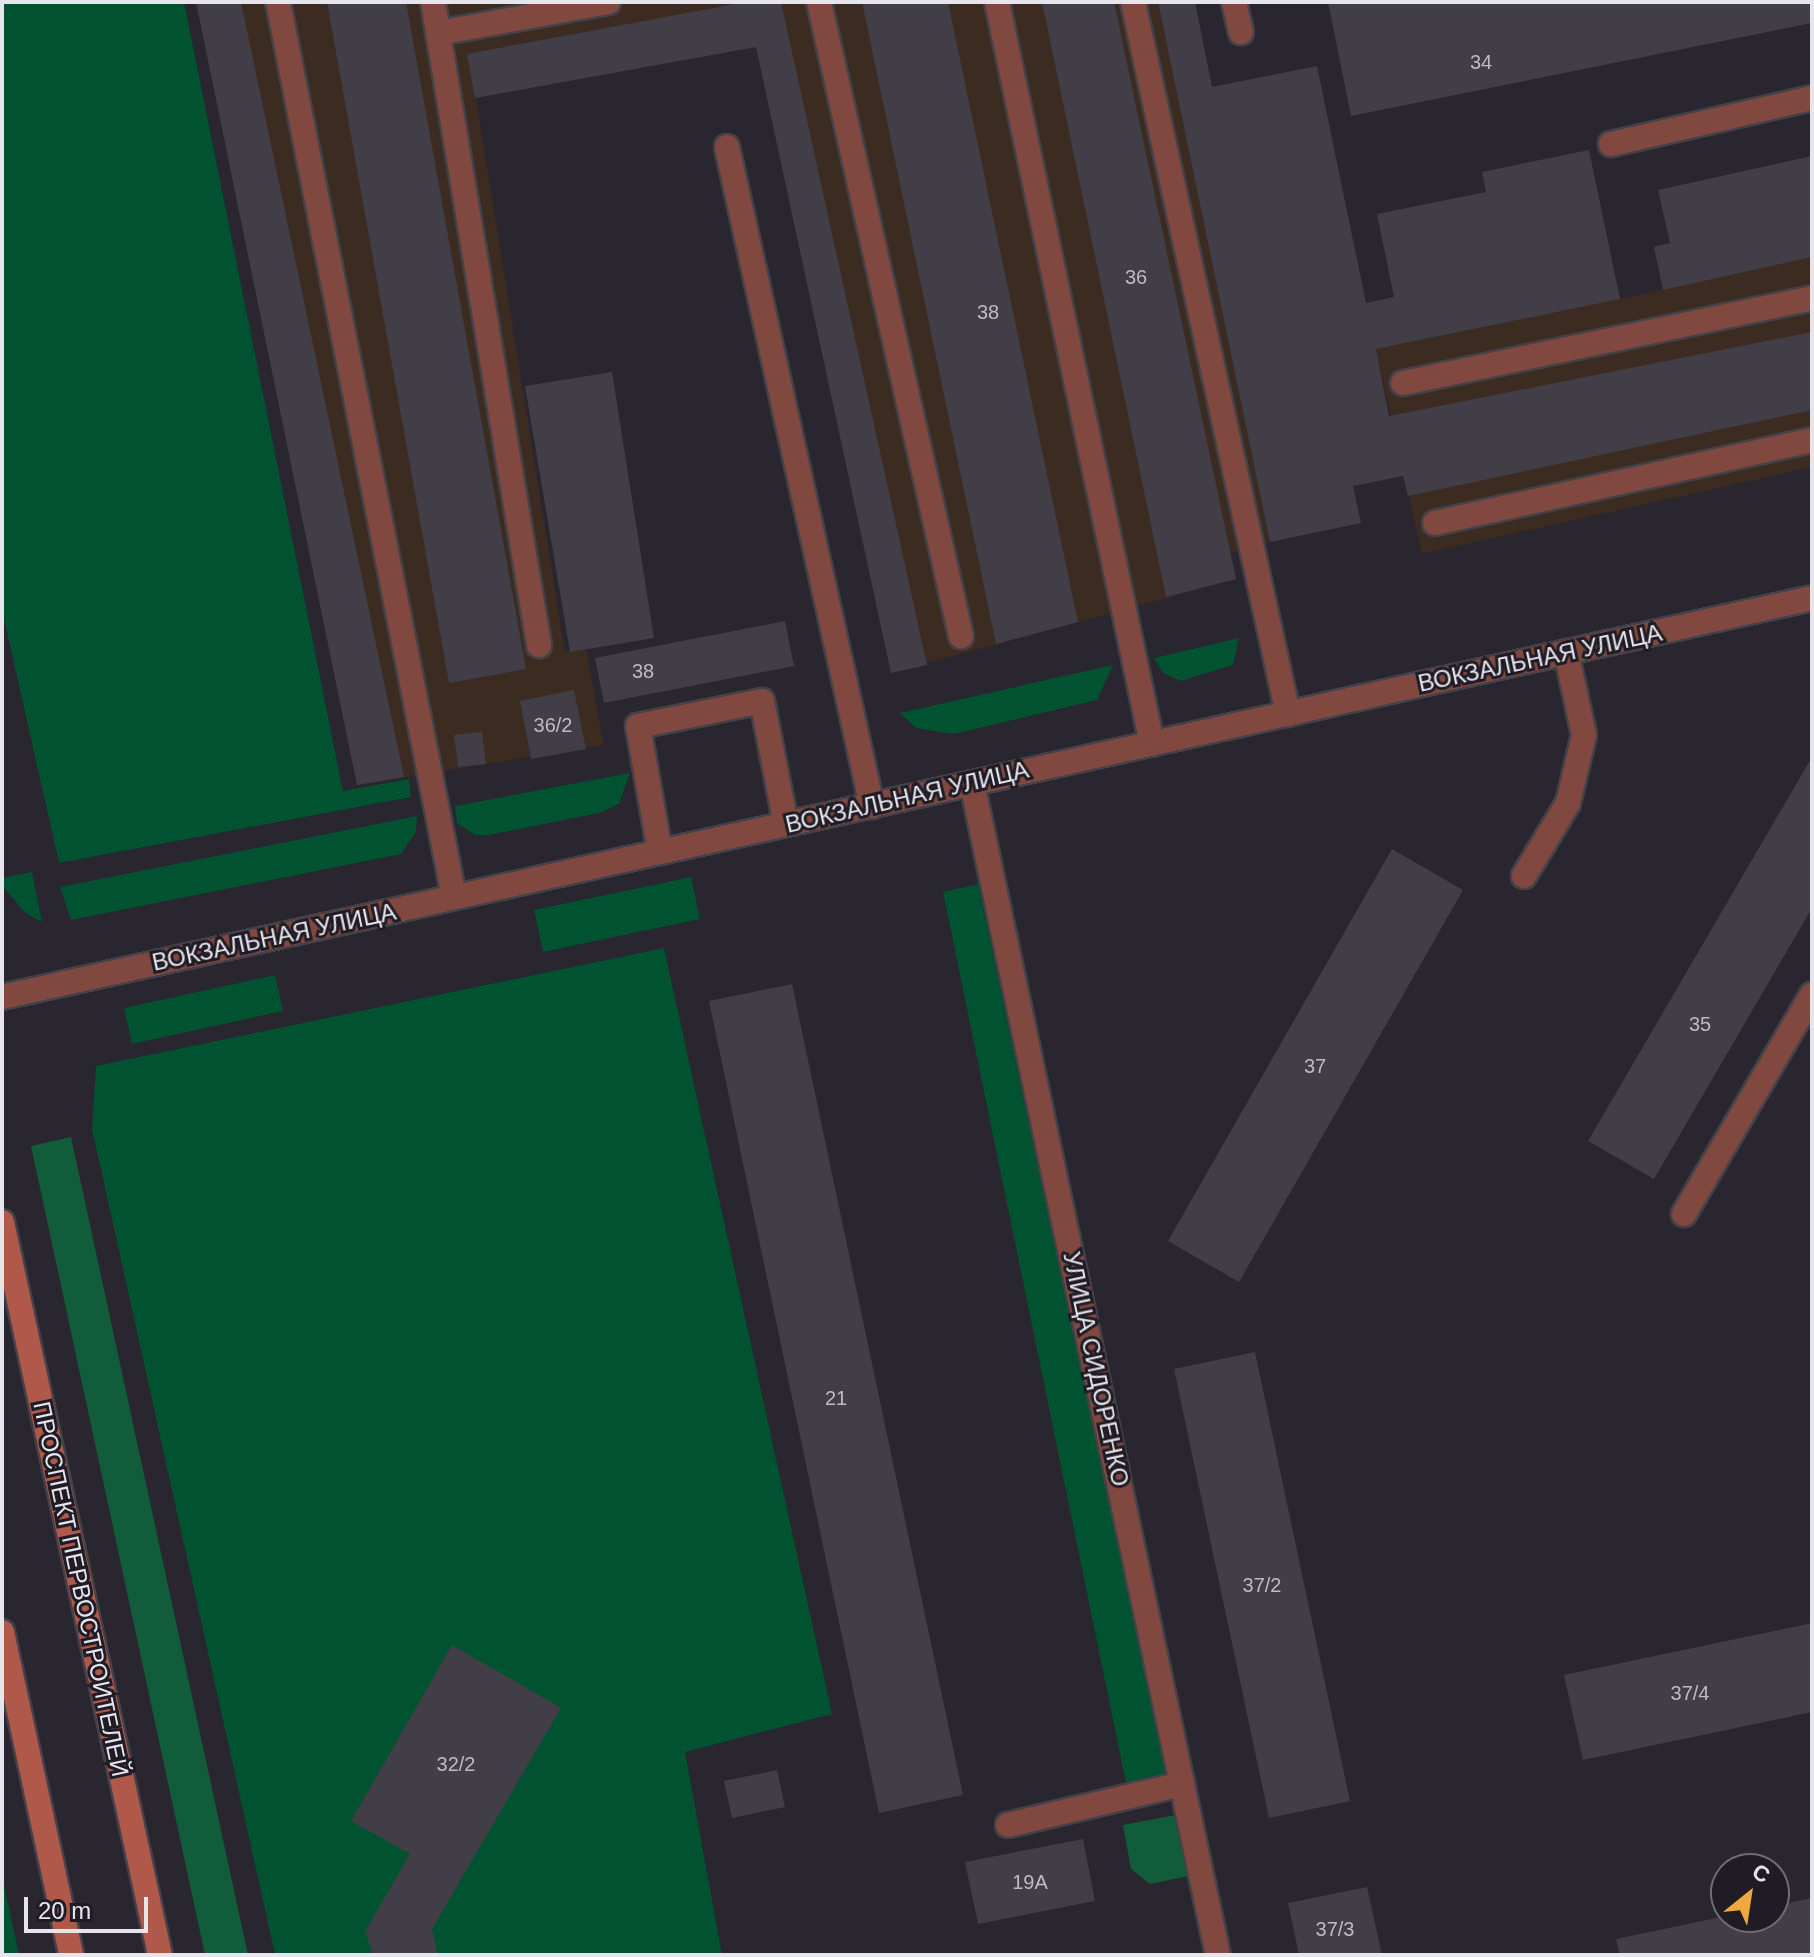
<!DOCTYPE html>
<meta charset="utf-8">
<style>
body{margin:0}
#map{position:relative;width:1814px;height:1957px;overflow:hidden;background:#29262f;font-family:Arial,sans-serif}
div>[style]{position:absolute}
.industrial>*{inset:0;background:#3b2b21}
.green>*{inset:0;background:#005231}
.forest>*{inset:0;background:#115c3a}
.building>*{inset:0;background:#413e48}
.roads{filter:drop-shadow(2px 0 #434149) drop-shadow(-2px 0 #434149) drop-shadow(0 2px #434149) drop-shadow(0 -2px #434149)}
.service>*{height:24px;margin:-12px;padding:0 12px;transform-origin:12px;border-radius:12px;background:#80483e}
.minor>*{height:24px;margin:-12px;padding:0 12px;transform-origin:12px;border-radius:12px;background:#80483e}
.tertiary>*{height:24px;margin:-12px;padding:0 12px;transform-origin:12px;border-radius:12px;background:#80483e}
.secondary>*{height:24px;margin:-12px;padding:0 12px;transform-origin:12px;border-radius:12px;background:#b05849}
span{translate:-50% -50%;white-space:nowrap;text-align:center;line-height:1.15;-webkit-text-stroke:6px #1f1c25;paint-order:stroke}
.number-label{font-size:20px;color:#bdbbc2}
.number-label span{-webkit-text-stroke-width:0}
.street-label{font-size:24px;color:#e6e5eb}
.frame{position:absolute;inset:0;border:4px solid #e6e5eb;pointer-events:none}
.north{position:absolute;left:1710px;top:1853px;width:80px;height:80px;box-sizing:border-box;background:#1f1c25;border:2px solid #6f6c74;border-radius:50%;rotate:30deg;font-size:22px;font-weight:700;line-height:32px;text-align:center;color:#e6e5eb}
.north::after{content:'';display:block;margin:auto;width:28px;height:36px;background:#efa73e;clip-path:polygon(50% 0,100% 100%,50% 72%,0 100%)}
.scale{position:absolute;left:24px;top:1897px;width:124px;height:36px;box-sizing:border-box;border:4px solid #e6e5eb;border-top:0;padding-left:10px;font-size:24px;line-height:28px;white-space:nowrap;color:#e6e5eb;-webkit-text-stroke:6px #1f1c25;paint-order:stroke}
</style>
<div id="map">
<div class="industrial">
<i style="clip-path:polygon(196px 2px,1158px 2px,1270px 542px,1230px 553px,1236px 579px,891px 673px,756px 47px,476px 98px,565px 652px,586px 649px,604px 745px,357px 785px)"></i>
<i style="clip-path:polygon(1812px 212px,1812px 467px,1422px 554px,1376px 349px,1663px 290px,1654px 247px)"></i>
</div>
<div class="green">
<i style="clip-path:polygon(2px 2px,184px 2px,343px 791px,409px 779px,411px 797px,59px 863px,2px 610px)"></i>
<i style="clip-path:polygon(1239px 638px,1233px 665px,1181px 681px,1163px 673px,1154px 658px)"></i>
<i style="clip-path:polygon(1113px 665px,1097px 700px,954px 734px,916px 728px,900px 713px)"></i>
<i style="clip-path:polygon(630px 773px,619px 804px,599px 813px,489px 835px,475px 835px,457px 823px,455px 806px)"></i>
<i style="clip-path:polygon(417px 816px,416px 832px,401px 854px,71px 920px,60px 887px)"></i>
<i style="clip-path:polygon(32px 872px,42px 922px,24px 912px,2px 885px,2px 878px)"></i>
<i style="clip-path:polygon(691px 877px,700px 919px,543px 952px,534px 910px)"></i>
<i style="clip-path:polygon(978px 884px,1166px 1773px,1126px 1783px,943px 892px)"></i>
<i style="clip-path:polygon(664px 948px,832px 1714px,685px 1752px,722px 1955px,275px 1955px,92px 1129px,96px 1066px)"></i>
<i style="clip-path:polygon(275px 975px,283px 1011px,132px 1044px,124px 1008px)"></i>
<i style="clip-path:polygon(2px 1876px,19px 1955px,2px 1955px)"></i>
</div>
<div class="forest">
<i style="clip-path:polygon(71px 1137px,248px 1955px,205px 1955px,31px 1146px)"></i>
<i style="clip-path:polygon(1176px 1815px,1188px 1876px,1150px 1884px,1131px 1869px,1123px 1825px)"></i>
</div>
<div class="building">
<i style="clip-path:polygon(196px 2px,241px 2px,404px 777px,357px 785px)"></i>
<i style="clip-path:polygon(327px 2px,406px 2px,526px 669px,449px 683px)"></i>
<i style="clip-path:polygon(746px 2px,781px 2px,927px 665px,891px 673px,756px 47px,475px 98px,467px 54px)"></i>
<i style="clip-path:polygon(862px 2px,948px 2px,1078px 622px,996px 644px)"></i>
<i style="clip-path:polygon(1042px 2px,1114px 2px,1236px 579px,1166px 597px)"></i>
<i style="clip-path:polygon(1158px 2px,1195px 2px,1212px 87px,1317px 66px,1366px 303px,1394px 297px,1377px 214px,1486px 192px,1482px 172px,1589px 150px,1620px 299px,1376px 349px,1389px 416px,1812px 332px,1812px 410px,1408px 496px,1403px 476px,1353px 486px,1361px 523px,1270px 542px)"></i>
<i style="clip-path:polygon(1328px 2px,1812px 2px,1812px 23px,1351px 116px)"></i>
<i style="clip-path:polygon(1812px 156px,1812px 257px,1663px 290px,1654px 247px,1670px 243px,1658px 190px)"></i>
<i style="clip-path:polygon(612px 372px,654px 638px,570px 652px,525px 386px)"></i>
<i style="clip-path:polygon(785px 621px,794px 666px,604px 703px,595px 658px)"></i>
<i style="clip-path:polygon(574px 690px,586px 749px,531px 759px,520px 701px)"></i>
<i style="clip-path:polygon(482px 732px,486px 764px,458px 767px,454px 735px)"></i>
<i style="clip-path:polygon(1812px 757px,1812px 908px,1654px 1179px,1588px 1141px)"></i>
<i style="clip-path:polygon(1392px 849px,1463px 890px,1239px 1282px,1168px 1241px)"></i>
<i style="clip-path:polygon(792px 984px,963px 1795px,879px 1813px,709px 1001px)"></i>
<i style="clip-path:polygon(1255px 1352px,1350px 1801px,1269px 1818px,1174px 1369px)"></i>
<i style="clip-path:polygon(1812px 1623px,1812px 1712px,1583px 1760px,1564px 1675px)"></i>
<i style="clip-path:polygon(452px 1645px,561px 1708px,432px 1929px,438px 1955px,373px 1955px,365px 1931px,410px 1854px,351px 1821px)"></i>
<i style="clip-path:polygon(777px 1770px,785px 1807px,732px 1818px,724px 1781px)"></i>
<i style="clip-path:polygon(1083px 1839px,1095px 1901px,978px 1924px,965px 1862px)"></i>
<i style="clip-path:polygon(1367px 1887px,1382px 1955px,1299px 1955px,1288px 1903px)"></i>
<i style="clip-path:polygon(1812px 1898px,1812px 1955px,1620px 1955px,1616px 1939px,1726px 1916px,1774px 1917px,1774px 1906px)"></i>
</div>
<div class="roads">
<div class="service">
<i style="left:278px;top:2px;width:912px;rotate:78.87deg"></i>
<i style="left:433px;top:2px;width:652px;rotate:80.64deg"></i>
<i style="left:819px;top:2px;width:650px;rotate:77.38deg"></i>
<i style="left:997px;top:2px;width:758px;rotate:78.2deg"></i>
<i style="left:1133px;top:2px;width:729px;rotate:77.72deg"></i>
<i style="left:1234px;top:2px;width:31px;rotate:77deg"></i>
<i style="left:438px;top:33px;width:173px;rotate:-10.3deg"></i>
<i style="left:1611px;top:144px;width:206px;rotate:-12.9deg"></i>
<i style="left:727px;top:147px;width:675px;rotate:77.59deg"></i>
<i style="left:1403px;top:383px;width:418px;rotate:-11.7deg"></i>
<i style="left:1435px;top:523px;width:386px;rotate:-12.4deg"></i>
<i style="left:660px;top:852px;width:128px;rotate:-99.9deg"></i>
<i style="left:638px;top:726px;width:126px;rotate:-11.4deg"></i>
<i style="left:762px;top:701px;width:125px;rotate:79deg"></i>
<i style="left:1524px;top:876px;width:85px;rotate:-58.9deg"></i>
<i style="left:1568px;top:803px;width:70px;rotate:-76.8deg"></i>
<i style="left:1584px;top:735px;width:85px;rotate:-102.2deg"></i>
<i style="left:1684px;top:1214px;width:254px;rotate:-59.7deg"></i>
<i style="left:1008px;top:1825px;width:179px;rotate:-13.3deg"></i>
</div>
<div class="minor">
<i style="left:972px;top:783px;width:1198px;rotate:78.15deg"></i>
</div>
<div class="tertiary">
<i style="left:2px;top:997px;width:1853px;rotate:-12.43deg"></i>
</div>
<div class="secondary">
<i style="left:2px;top:1222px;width:750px;rotate:77.84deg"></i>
<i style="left:2px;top:1632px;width:330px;rotate:77.9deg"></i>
</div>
</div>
<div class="number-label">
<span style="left:1481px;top:62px">34</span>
<span style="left:1136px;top:277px">36</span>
<span style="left:988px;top:312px">38</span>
<span style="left:643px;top:671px">38</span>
<span style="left:553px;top:725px">36/2</span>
<span style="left:1700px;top:1024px">35</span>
<span style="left:1315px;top:1066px">37</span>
<span style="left:836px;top:1398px">21</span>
<span style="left:1262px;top:1585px">37/2</span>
<span style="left:1690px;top:1693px">37/4</span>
<span style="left:456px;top:1764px">32/2</span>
<span style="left:1030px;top:1882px">19А</span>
<span style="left:1335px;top:1929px">37/3</span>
</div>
<div class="street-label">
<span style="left:1540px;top:658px;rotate:-12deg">ВОКЗАЛЬНАЯ УЛИЦА</span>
<span style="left:907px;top:797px;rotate:-13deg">ВОКЗАЛЬНАЯ УЛИЦА</span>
<span style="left:274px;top:937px;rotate:-12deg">ВОКЗАЛЬНАЯ УЛИЦА</span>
<span style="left:1096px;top:1369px;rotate:78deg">УЛИЦА СИДОРЕНКО</span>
<span style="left:81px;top:1589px;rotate:78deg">ПРОСПЕКТ ПЕРВОСТРОИТЕЛЕЙ</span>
</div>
<div class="frame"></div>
<div class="north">С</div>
<div class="scale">20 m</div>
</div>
